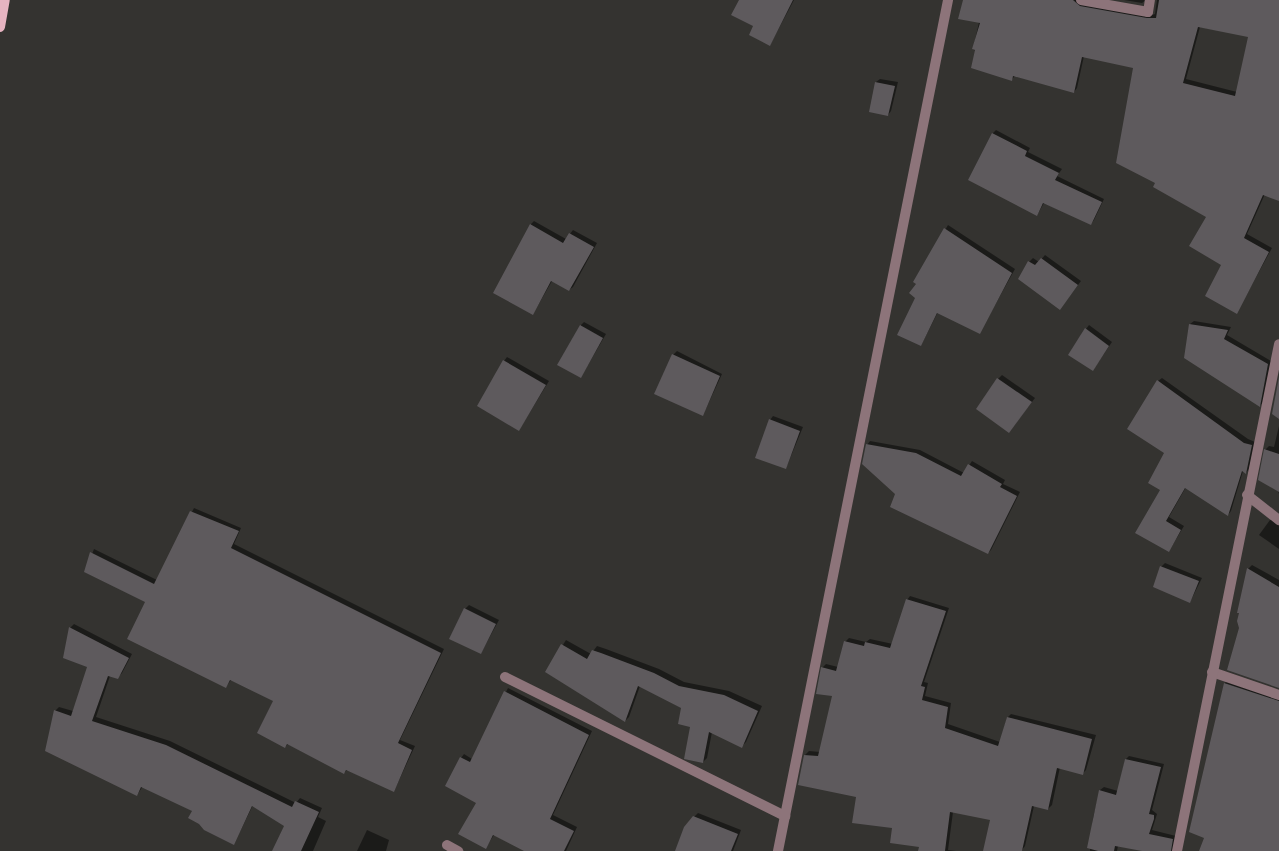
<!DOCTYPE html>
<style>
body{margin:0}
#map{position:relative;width:1279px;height:851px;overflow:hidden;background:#343330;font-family:"Sofia Sans Condensed",sans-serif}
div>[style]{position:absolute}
.shadow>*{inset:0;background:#0007}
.building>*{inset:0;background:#5e5a5d}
.minor>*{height:10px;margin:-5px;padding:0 5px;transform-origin:5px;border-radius:5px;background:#8d747a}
.major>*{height:10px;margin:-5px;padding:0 5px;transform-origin:5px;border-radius:5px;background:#e7b4c1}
span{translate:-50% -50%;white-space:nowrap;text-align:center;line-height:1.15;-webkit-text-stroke:3px #1b1b19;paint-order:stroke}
</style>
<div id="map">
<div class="shadow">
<i style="clip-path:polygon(740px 0,794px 0,770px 45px,754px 26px)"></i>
<i style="clip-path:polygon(evenodd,984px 0,1081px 0,1152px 15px,1155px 14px,1157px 0,1279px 0,1279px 199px,1265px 194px,1247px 234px,1272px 248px,1237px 312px,1207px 216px,1156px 183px,1134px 67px,1084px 56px,1077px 88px,1074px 92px,1015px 76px,1011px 80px,973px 49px,984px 0,1200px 27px,1249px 36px,1237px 92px,1186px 79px,1200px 27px)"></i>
<i style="clip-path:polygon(1124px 0,1146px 0,1142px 3px)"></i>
<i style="clip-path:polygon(880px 79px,898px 82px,891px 111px,888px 115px,870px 111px,876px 82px)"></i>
<i style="clip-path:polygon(996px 130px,1030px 148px,1028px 152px,1062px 169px,1057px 176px,1104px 199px,1094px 220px,1091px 224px,1044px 203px,1037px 215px,992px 134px)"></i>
<i style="clip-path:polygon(534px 221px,566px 239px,573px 230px,597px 243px,573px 287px,569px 290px,552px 281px,533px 314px,531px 224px)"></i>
<i style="clip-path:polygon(948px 225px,1015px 269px,980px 332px,938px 312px,921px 345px,918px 284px,915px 282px)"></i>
<i style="clip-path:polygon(1045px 255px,1081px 281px,1060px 309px,1029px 262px,1033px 258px,1039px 262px)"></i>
<i style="clip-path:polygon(1194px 321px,1231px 327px,1227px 335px,1271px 361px,1263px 402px,1260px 406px,1190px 324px)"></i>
<i style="clip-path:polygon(584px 322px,606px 334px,581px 377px,581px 325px)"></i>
<i style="clip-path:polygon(1089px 325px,1112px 342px,1093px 370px,1086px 329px)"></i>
<i style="clip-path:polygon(677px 351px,722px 374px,703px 415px,673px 355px)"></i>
<i style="clip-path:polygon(507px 357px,549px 381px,519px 430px,504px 361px)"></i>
<i style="clip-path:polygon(1002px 375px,1035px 398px,1009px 432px,998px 379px)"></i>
<i style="clip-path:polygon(1162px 378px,1248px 439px,1255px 442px,1249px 469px,1246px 473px,1243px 471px,1231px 511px,1228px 515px,1186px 487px,1169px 517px,1184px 526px,1169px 551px,1161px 490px,1165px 452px,1158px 381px)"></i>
<i style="clip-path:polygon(773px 416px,803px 427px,786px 468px,770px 420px)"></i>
<i style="clip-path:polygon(1279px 426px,1279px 494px,1265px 450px,1269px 446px,1274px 447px)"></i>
<i style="clip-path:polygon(870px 441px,920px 450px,964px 473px,972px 461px,1005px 480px,1003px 484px,1020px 492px,991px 550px,988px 553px,896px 493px,867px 445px)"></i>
<i style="clip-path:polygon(194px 508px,241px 528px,234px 544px,444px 649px,400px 740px,415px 746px,394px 791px,347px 770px,344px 773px,288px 744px,285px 747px,274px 700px,231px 680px,226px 687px,147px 602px,85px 572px,94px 549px,157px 580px)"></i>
<i style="clip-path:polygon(1273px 516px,1279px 521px,1279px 549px,1259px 535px)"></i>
<i style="clip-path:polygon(1165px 563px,1202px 578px,1190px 602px,1161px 567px)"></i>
<i style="clip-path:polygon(1252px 565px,1279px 580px,1279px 687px,1240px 628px,1241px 613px,1238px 612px,1248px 569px)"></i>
<i style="clip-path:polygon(910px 596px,949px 608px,924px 682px,928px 683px,925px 696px,951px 703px,948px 724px,1000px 742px,1007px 718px,1011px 714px,1096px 735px,1086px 770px,1082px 774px,1060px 767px,1052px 805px,1048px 809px,1034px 806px,1025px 846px,1022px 850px,991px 819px,953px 812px,948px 850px,956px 851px,919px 851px,920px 846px,893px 827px,857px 796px,799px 784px,805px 755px,809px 751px,820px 752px,833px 696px,822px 668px,826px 664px,838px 667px,845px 642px,849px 638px,866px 642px,870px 639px,893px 644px,907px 600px)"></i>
<i style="clip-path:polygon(469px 605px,499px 620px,481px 653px,465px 609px)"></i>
<i style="clip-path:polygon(74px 624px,132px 654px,122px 673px,118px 677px,110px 676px,96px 717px,170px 741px,296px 803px,300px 798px,322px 808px,318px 817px,326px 821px,313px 851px,273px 851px,285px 825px,253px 805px,234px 844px,193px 811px,143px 786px,137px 795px,55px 711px,59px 707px,73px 711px,89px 666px,70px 628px)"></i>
<i style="clip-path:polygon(566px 640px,591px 654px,597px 646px,606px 649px,659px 669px,684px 682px,729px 691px,762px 706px,746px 742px,742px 746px,712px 732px,707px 758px,703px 762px,691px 726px,682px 708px,640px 686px,629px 717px,625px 721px,546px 672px)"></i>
<i style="clip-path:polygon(1229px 679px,1279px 697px,1279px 851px,1201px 851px,1206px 837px,1225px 683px)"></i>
<i style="clip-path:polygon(508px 688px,592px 731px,553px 815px,577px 827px,566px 851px,526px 851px,494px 835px,486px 847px,477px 802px,461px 758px,464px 754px,472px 759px)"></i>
<i style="clip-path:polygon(1129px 756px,1164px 764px,1152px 810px,1157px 814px,1152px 830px,1176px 836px,1176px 851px,1147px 851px,1118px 846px,1117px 851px,1090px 851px,1093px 818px,1100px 790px,1104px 787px,1118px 791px,1125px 760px)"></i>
<i style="clip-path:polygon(698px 813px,741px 830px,733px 851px,688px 851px,694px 817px)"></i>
<i style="clip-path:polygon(367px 830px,389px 840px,386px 851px,357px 851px)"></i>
</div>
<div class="building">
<i style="clip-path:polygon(739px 0,793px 0,770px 46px,749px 35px,753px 26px,731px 15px)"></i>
<i style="clip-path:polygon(evenodd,963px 0,1073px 0,1080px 6px,1147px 18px,1156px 18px,1159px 0,1279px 0,1279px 201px,1263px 195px,1244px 238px,1269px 252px,1237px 314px,1205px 296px,1221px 265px,1189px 246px,1206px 217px,1153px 187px,1155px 183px,1116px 163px,1133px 68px,1082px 57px,1074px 93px,1013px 76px,1012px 81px,971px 68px,975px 50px,972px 49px,980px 23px,958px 19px,963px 0,1198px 27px,1248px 37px,1235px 96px,1183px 83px,1198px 27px)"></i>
<i style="clip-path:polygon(875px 82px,895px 86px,888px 116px,869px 112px)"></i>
<i style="clip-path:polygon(992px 133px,1027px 151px,1025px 156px,1059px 173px,1055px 180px,1102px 202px,1091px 225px,1043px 203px,1037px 216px,968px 180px)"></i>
<i style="clip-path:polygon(530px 224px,563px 243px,569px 233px,594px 247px,569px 291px,551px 281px,533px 315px,493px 293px)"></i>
<i style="clip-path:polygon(944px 228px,1012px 273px,980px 334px,937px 313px,921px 346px,897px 335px,915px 298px,909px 293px,916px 284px,913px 282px)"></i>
<i style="clip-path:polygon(1041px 258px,1078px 285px,1060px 310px,1018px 279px,1028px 261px,1035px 265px)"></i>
<i style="clip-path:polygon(1189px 324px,1228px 330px,1224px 339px,1268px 364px,1260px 407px,1184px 358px)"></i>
<i style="clip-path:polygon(580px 325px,603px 338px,581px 378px,557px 365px)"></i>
<i style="clip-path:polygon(1085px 328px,1109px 346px,1093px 371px,1068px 355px)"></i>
<i style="clip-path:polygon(672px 354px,720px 376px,703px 416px,654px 394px)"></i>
<i style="clip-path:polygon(503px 360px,546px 385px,519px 431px,477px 406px)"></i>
<i style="clip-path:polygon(1279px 377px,1279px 419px,1272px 414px)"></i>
<i style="clip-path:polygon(997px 378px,1032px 402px,1009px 433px,976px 409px)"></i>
<i style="clip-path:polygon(1157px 380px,1244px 443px,1252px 445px,1246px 474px,1242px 471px,1228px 516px,1185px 488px,1166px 521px,1181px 530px,1169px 552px,1135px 533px,1160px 490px,1148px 483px,1164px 453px,1127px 429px)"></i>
<i style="clip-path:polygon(769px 419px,800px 431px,786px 469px,755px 458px)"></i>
<i style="clip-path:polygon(866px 444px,916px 453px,961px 476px,968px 464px,1002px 484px,1000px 487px,1017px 496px,988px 554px,890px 507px,895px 494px,862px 464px)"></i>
<i style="clip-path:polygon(1264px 449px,1279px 454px,1279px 492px,1258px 480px)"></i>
<i style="clip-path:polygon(190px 511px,239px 531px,231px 548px,441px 653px,398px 743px,412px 750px,394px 792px,346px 770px,344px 774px,287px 744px,285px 748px,257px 733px,273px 701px,230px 680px,226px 688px,127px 639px,145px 602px,84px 572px,90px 552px,154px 584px)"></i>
<i style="clip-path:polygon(1160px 566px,1199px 581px,1190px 603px,1153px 587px)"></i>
<i style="clip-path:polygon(1247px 568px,1279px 587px,1279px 688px,1227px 670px,1239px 628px,1237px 621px,1239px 613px,1237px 613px)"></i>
<i style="clip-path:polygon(906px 599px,946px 611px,921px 686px,925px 687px,922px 700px,948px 707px,945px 728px,998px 746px,1007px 717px,1092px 739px,1083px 775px,1057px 768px,1048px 810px,1032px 806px,1022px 851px,983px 851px,990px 820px,950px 812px,945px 851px,918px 851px,919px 847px,890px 843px,892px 828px,852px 823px,856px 797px,798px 785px,804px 755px,818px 756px,832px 696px,816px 694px,821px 667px,836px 671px,844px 641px,864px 646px,865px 642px,890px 648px)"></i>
<i style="clip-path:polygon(464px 608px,496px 624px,481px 654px,449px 639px)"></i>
<i style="clip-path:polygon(69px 627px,129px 658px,118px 679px,108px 676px,92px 721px,166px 745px,292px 807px,295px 801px,319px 812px,301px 851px,272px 851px,284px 826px,252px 806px,234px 845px,204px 830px,199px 824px,188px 818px,192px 811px,141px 787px,137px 796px,45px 751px,54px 710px,71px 716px,87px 667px,63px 658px)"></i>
<i style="clip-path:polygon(561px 644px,587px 659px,592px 650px,601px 653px,654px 673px,679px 686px,724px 695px,758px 711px,742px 748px,709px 732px,703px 763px,684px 759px,690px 727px,678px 724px,681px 708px,638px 686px,625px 722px,545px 672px)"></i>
<i style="clip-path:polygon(1224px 683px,1279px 701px,1279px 851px,1199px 851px,1204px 838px,1189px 832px)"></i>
<i style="clip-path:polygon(504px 691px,589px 735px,550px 819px,574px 831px,564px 851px,524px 851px,493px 835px,486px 849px,458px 834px,476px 803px,445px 786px,460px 757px,470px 762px)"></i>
<i style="clip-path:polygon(1125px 759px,1161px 767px,1149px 814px,1154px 815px,1154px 819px,1149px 834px,1173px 839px,1171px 851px,1142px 851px,1115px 846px,1114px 851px,1098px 851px,1087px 848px,1099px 790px,1116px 795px)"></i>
<i style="clip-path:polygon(693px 816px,738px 834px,731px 851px,675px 851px,684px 827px)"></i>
</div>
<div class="minor">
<i style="left:1081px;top:0;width:68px;rotate:10.2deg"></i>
<i style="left:1148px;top:12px;width:12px;rotate:-81deg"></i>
<i style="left:1247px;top:495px;width:41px;rotate:38deg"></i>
<i style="left:1212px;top:672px;width:71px;rotate:18.9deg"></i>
<i style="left:505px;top:677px;width:313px;rotate:26.4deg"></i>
<i style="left:447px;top:845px;width:13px;rotate:29deg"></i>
<i style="left:778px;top:851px;width:868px;rotate:-78.7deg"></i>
<i style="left:1177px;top:851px;width:517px;rotate:-78.62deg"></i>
</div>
<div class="major">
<i style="left:0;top:27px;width:27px;rotate:-80deg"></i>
</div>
</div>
